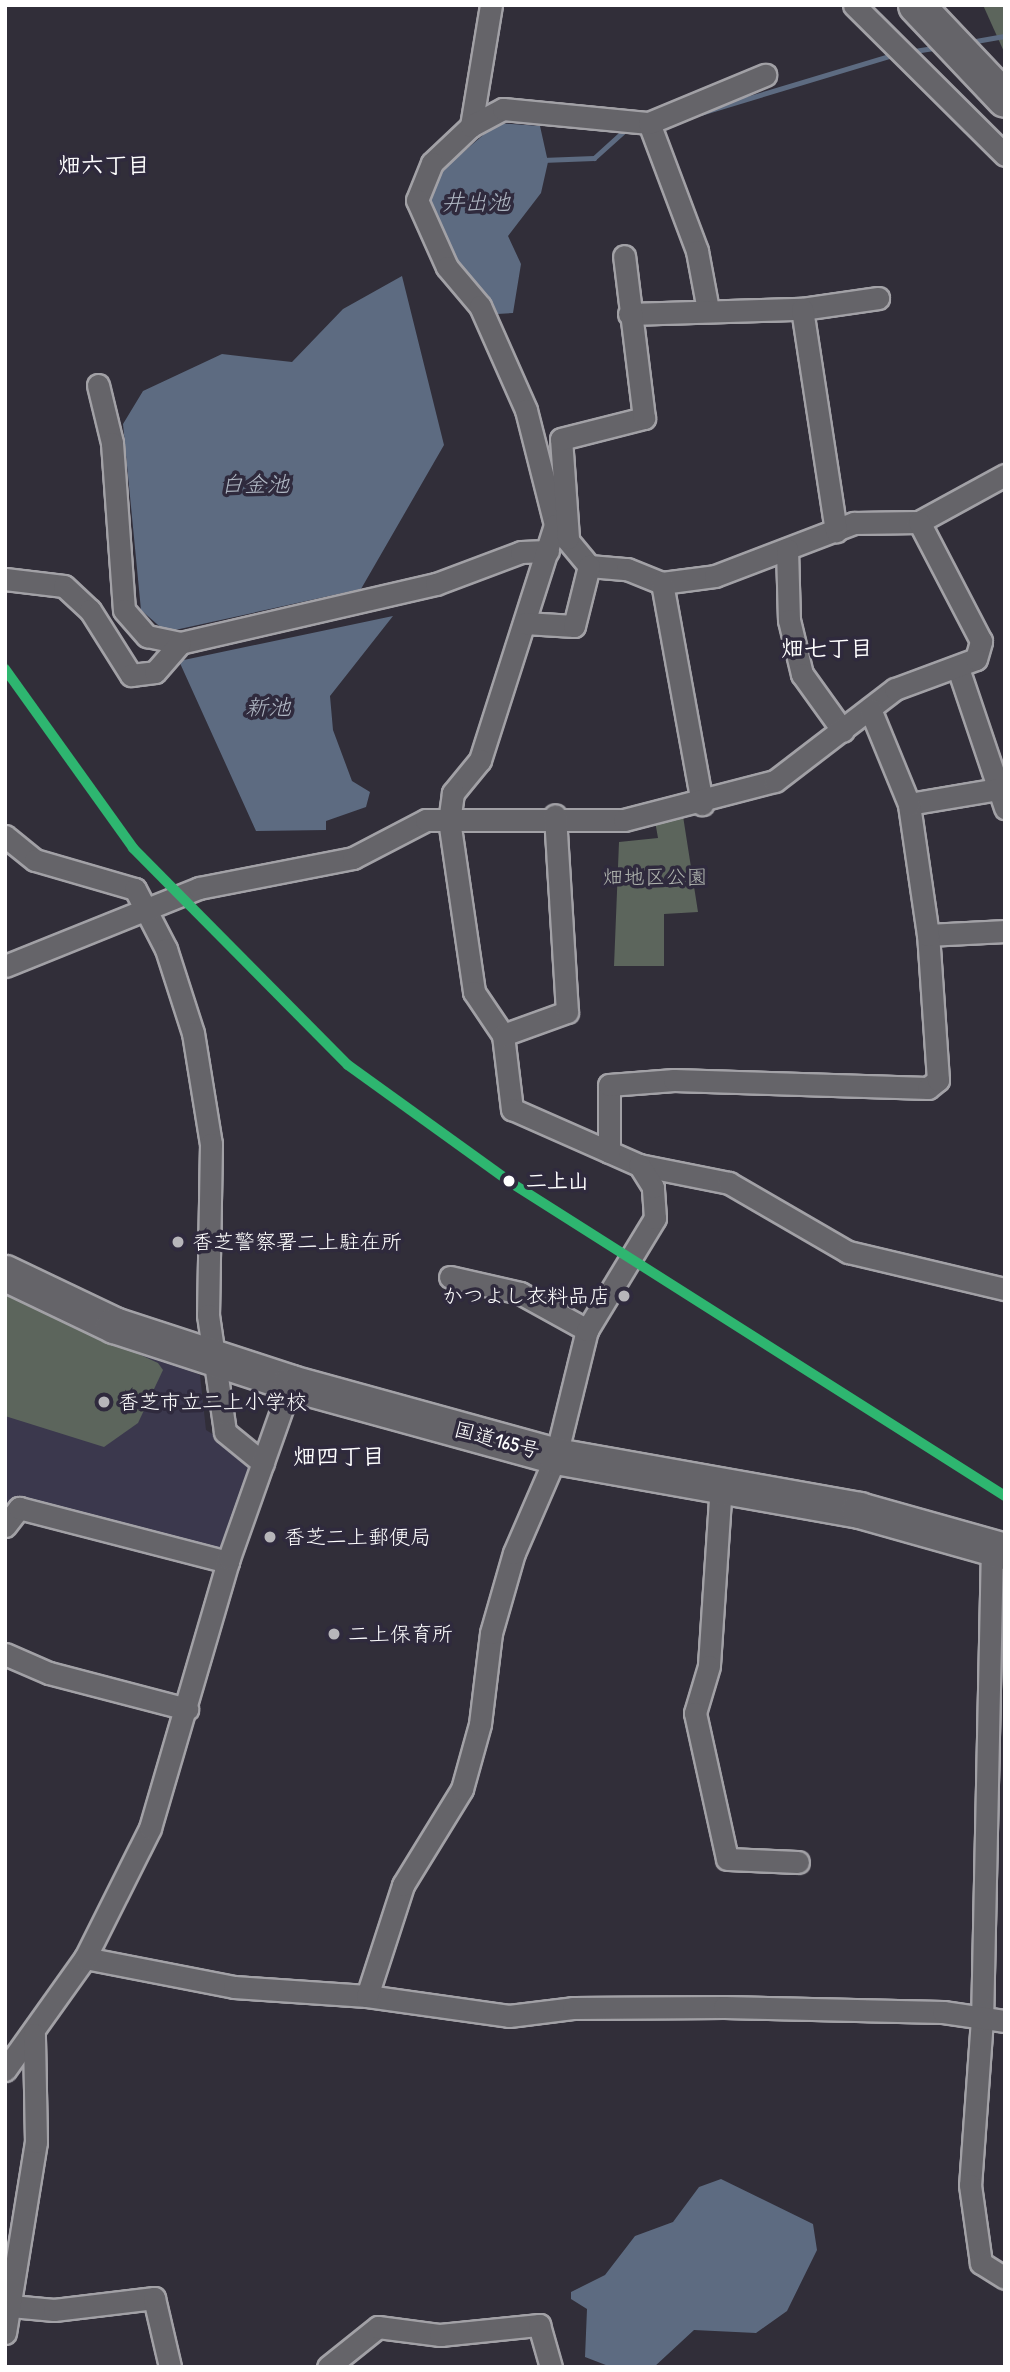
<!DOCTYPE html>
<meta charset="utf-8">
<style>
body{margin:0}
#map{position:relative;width:1010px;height:2372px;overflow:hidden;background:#312e39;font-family:"Patrick Hand","Klee One",sans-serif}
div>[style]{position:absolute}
.built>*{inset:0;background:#3b384d}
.green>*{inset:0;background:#5c655c}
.water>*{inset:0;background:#5d6b81}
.stream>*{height:5px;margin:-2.5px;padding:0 2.5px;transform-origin:2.5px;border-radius:2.5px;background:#5d6b81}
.roads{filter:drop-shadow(2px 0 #a2a1a6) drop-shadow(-2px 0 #a2a1a6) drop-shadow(0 2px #a2a1a6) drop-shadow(0 -2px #a2a1a6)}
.minor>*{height:21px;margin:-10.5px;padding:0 10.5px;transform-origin:10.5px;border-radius:10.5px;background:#656469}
.trunk>*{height:35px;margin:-17.5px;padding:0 17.5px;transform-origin:17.5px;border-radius:17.5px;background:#656469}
.rail-1>*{height:10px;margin:-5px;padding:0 5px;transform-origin:5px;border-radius:5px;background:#2eb670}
.dots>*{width:19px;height:19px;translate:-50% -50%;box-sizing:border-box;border:4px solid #2f2a3d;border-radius:50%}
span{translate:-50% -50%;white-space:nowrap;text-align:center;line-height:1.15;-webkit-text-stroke:7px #2f2a3d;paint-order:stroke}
.park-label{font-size:21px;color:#b1b6b0}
.stop-label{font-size:21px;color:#fff;font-weight:700}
.left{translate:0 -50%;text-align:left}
.poi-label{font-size:21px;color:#fff}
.right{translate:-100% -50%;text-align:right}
.street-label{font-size:21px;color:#fff}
.neighbourhood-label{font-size:23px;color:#fff;font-weight:700}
.water-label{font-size:23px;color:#b0b8c4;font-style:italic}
.frame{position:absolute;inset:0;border:7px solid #fff;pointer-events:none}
</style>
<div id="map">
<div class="built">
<i style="clip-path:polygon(5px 1285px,200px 1375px,206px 1430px,253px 1459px,223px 1554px,19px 1497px,5px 1514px)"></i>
</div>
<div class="green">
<i style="clip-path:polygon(983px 5px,1005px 5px,1005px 54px)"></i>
<i style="clip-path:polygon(683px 816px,698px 912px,664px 914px,664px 966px,614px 966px,619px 842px,658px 838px,655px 821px)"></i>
<i style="clip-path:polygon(5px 1292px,158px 1363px,163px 1370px,138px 1423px,104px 1447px,5px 1416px)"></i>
</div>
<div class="water">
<i style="clip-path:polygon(497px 123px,540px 126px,548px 162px,541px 193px,508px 236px,521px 264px,513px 313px,497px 314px,466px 276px,424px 200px,430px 181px)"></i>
<i style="clip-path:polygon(402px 276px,444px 445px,361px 589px,166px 632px,141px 610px,123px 424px,143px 391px,222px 354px,292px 362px,343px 309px)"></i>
<i style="clip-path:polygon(393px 616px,330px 696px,333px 730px,352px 781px,370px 792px,366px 807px,326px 821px,326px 830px,256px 831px,179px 661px)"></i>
<i style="clip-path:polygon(721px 2179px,813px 2224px,817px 2250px,787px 2311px,756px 2333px,694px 2330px,654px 2367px,611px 2367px,585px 2357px,587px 2309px,571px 2299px,571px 2292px,605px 2275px,635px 2236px,673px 2222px,699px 2187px)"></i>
</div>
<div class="stream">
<i style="left:970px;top:42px;width:36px;rotate:-10deg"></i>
<i style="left:908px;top:52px;width:32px;rotate:-9deg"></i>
<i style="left:700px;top:113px;width:204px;rotate:-16.8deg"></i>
<i style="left:542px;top:160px;width:52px;rotate:-2.2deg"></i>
<i style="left:594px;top:158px;width:42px;rotate:-42.1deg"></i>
</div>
<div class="roads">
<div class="minor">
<i style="left:491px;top:5px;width:123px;rotate:99.4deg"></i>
<i style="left:471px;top:126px;width:54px;rotate:136.5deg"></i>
<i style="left:432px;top:163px;width:40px;rotate:112deg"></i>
<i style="left:417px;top:200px;width:73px;rotate:65.9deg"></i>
<i style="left:447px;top:267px;width:51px;rotate:49.8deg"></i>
<i style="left:480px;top:306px;width:114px;rotate:66.1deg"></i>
<i style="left:526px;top:410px;width:119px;rotate:75.8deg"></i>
<i style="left:555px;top:525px;width:53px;rotate:50.3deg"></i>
<i style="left:589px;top:566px;width:38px;rotate:5deg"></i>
<i style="left:627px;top:569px;width:38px;rotate:22deg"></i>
<i style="left:662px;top:583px;width:53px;rotate:-7.5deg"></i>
<i style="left:715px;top:576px;width:149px;rotate:-20.9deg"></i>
<i style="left:854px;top:523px;width:65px;rotate:-0.9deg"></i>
<i style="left:919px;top:522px;width:98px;rotate:-28.7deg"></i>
<i style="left:854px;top:5px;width:213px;rotate:44.8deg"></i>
<i style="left:649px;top:123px;width:137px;rotate:69.4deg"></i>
<i style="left:697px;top:251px;width:60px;rotate:79.4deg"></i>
<i style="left:471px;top:126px;width:36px;rotate:-28deg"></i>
<i style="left:503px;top:109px;width:147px;rotate:5.5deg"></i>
<i style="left:649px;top:123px;width:126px;rotate:-22.5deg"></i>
<i style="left:802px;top:309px;width:77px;rotate:-8.2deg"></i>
<i style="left:629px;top:314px;width:173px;rotate:-1.7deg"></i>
<i style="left:802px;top:309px;width:225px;rotate:81.3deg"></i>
<i style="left:98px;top:385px;width:60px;rotate:76.4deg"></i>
<i style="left:112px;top:443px;width:167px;rotate:85.9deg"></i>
<i style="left:124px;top:610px;width:35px;rotate:49deg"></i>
<i style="left:147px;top:636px;width:34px;rotate:12deg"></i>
<i style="left:180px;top:643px;width:263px;rotate:-13deg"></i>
<i style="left:436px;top:584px;width:91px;rotate:-20.6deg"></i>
<i style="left:521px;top:552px;width:27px;rotate:-2deg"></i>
<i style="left:555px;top:525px;width:247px;rotate:107.7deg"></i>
<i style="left:480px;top:760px;width:43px;rotate:129.3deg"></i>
<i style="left:453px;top:793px;width:27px;rotate:98deg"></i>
<i style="left:449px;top:820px;width:174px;rotate:81.7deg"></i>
<i style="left:474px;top:992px;width:52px;rotate:56deg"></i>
<i style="left:503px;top:1035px;width:75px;rotate:83.1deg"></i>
<i style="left:512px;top:1109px;width:139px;rotate:23.8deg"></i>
<i style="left:639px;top:1165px;width:92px;rotate:11.3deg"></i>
<i style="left:729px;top:1183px;width:138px;rotate:30.1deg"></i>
<i style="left:848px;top:1252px;width:161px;rotate:13.3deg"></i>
<i style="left:568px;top:538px;width:99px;rotate:-94deg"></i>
<i style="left:561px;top:439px;width:86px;rotate:-14.2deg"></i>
<i style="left:644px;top:418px;width:163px;rotate:-97deg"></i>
<i style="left:787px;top:549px;width:71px;rotate:88.4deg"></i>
<i style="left:789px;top:620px;width:56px;rotate:76.5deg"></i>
<i style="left:802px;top:674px;width:70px;rotate:54.3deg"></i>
<i style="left:5px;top:579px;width:59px;rotate:6.8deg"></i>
<i style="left:64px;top:586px;width:35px;rotate:43deg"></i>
<i style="left:90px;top:610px;width:77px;rotate:57.8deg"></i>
<i style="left:131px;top:675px;width:24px;rotate:-7deg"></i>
<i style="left:155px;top:672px;width:38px;rotate:-49deg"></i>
<i style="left:662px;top:583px;width:225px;rotate:79.7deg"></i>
<i style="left:525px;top:623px;width:49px;rotate:3.5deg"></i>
<i style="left:574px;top:626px;width:62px;rotate:-76deg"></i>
<i style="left:958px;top:668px;width:148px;rotate:71.4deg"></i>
<i style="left:909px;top:804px;width:91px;rotate:-9.5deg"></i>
<i style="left:5px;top:836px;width:38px;rotate:39deg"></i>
<i style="left:35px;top:860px;width:104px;rotate:16.2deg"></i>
<i style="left:135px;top:889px;width:68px;rotate:62.7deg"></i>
<i style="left:166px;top:949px;width:88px;rotate:72.2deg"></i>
<i style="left:193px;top:1033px;width:112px;rotate:80.8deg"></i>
<i style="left:211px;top:1144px;width:171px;rotate:91deg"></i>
<i style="left:208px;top:1315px;width:118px;rotate:81.7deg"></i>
<i style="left:225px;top:1432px;width:49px;rotate:39.2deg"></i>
<i style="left:928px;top:935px;width:77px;rotate:-3deg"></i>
<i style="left:5px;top:966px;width:209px;rotate:-21.9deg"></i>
<i style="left:199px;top:888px;width:157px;rotate:-11deg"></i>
<i style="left:353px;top:858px;width:82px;rotate:-27.5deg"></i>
<i style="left:426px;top:820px;width:198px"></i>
<i style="left:624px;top:820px;width:156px;rotate:-14.5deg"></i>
<i style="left:775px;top:781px;width:151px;rotate:-37.5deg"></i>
<i style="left:895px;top:689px;width:86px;rotate:-20.3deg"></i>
<i style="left:976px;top:659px;width:19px;rotate:-74deg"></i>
<i style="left:981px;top:641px;width:134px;rotate:-117.5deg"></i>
<i style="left:503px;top:1035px;width:68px;rotate:-19.8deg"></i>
<i style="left:567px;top:1012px;width:197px;rotate:-93.5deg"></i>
<i style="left:609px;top:1152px;width:67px;rotate:-90deg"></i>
<i style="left:609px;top:1085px;width:65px;rotate:-4.4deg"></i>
<i style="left:674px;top:1080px;width:254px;rotate:1.8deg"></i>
<i style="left:928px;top:1088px;width:13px;rotate:-39deg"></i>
<i style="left:938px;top:1080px;width:145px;rotate:-93.9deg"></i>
<i style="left:928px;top:935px;width:132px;rotate:-98.3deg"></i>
<i style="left:909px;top:804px;width:103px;rotate:-112.3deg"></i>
<i style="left:450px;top:1277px;width:72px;rotate:12.9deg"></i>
<i style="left:520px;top:1293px;width:77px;rotate:28.9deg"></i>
<i style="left:721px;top:1484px;width:182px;rotate:93.8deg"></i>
<i style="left:709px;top:1666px;width:49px;rotate:106.6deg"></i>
<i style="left:695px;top:1713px;width:149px;rotate:77.6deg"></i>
<i style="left:727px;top:1859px;width:71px;rotate:2.4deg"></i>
<i style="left:5px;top:1526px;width:23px;rotate:-52deg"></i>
<i style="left:19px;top:1508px;width:216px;rotate:14.5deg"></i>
<i style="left:992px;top:1546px;width:473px;rotate:91.2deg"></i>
<i style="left:982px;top:2019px;width:166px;rotate:94.1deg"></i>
<i style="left:970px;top:2185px;width:79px;rotate:82deg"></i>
<i style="left:981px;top:2263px;width:28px;rotate:32deg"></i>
<i style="left:5px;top:1654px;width:48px;rotate:23.4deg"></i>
<i style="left:49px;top:1673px;width:143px;rotate:14.6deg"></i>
<i style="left:85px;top:1958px;width:152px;rotate:11deg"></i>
<i style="left:234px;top:1987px;width:133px;rotate:3.9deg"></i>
<i style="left:367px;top:1996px;width:143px;rotate:8deg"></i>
<i style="left:509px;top:2016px;width:64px;rotate:-7.1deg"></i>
<i style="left:573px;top:2008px;width:151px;rotate:-0.4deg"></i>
<i style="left:724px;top:2007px;width:219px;rotate:1.3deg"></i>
<i style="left:943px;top:2012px;width:63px;rotate:8.3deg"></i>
<i style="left:367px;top:1996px;width:117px;rotate:-72deg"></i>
<i style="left:403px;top:1885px;width:113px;rotate:-58.4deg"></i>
<i style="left:462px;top:1789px;width:67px;rotate:-74.5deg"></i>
<i style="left:480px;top:1724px;width:92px;rotate:-83.1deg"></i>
<i style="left:491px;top:1633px;width:83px;rotate:-74deg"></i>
<i style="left:514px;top:1553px;width:106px;rotate:-66.6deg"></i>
<i style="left:556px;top:1456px;width:130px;rotate:-76.2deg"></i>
<i style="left:587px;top:1330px;width:131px;rotate:-58.7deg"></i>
<i style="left:655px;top:1218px;width:31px;rotate:-94deg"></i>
<i style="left:653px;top:1187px;width:26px;rotate:-122deg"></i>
<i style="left:5px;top:2070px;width:138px;rotate:-54.5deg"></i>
<i style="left:85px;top:1958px;width:145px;rotate:-63.4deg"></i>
<i style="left:150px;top:1828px;width:281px;rotate:-73.7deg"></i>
<i style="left:229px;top:1558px;width:186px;rotate:-70.5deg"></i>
<i style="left:11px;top:2306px;width:43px;rotate:5.3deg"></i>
<i style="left:54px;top:2310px;width:101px;rotate:-6.8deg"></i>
<i style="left:154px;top:2298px;width:71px;rotate:76.9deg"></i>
<i style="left:5px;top:2333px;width:193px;rotate:-80.8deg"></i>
<i style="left:36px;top:2142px;width:108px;rotate:-91.1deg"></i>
<i style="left:328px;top:2367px;width:64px;rotate:-38.7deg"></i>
<i style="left:378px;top:2327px;width:63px;rotate:7.4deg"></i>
<i style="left:440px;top:2335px;width:100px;rotate:-5.8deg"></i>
<i style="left:539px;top:2325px;width:44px;rotate:74.1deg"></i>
</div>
<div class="trunk">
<i style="left:916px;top:5px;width:129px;rotate:46.6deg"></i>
<i style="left:5px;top:1273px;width:121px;rotate:25.5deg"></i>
<i style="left:114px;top:1325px;width:186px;rotate:18.1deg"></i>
<i style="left:291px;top:1383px;width:275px;rotate:15.4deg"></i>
<i style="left:556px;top:1456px;width:308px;rotate:10.1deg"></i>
<i style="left:859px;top:1510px;width:152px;rotate:15.7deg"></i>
</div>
</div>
<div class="rail-1">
<i style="left:5px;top:669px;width:220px;rotate:54.4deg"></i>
<i style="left:133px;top:848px;width:305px;rotate:45.3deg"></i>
<i style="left:348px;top:1065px;width:203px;rotate:35.8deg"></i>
<i style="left:513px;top:1184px;width:583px;rotate:32.38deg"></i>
</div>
<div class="dots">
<i style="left:509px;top:1181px;background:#fff"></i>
<i style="left:178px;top:1242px;background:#b7b6ba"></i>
<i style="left:624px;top:1296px;background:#b7b6ba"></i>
<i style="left:104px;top:1402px;background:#b7b6ba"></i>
<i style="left:270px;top:1537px;background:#b7b6ba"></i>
<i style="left:334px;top:1634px;background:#b7b6ba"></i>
</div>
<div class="park-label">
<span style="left:655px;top:877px">畑地区公園</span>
</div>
<div class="stop-label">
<span class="left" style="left:526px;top:1181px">二上山</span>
</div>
<div class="poi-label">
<span class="left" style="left:192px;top:1242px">香芝警察署二上駐在所</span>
<span class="right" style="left:610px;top:1296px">かつよし衣料品店</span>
<span class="left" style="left:118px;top:1402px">香芝市立二上小学校</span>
<span class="left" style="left:284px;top:1537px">香芝二上郵便局</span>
<span class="left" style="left:348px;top:1634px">二上保育所</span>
</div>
<div class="street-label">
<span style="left:497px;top:1440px;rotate:15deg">国道165号</span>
</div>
<div class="neighbourhood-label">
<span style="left:104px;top:165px">畑六丁目</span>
<span style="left:827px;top:648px">畑七丁目</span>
<span style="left:339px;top:1456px">畑四丁目</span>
</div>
<div class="water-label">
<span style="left:476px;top:202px">井出池</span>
<span style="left:255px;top:484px">白金池</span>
<span style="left:268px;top:707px">新池</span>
</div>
<div class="frame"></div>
</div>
